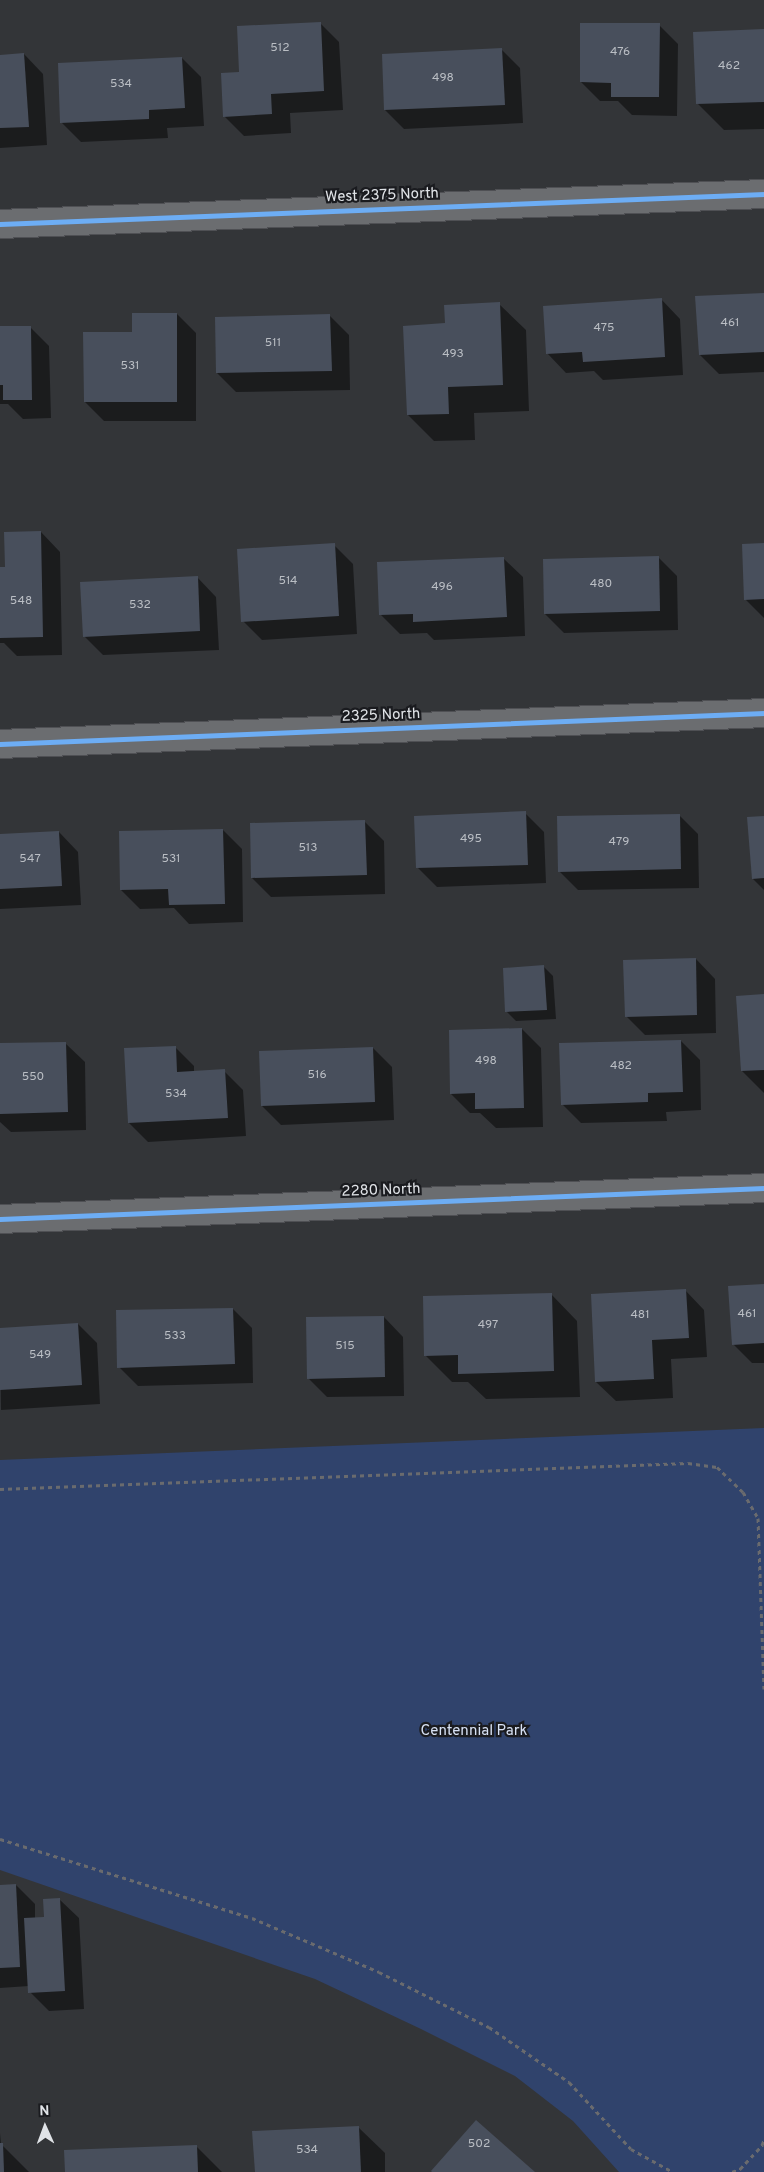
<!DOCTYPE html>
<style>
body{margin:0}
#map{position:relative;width:764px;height:2172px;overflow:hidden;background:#333538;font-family:Overpass,sans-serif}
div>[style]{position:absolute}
.green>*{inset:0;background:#30436c}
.shadow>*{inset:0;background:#0007}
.building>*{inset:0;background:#484f5c}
.path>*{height:3px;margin-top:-1.5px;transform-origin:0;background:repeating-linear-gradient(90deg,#6a6b6e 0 4px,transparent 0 8px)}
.roads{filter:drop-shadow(1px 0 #4f5054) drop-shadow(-1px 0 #4f5054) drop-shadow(0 1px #4f5054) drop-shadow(0 -1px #4f5054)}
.street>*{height:28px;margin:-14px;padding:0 14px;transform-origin:14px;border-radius:14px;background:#6b6d70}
.cycleway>*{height:5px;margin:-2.5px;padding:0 2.5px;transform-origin:2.5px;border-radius:2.5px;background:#6dadf4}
span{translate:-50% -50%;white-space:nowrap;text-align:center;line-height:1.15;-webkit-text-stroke:4.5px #1a1b1f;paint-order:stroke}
.number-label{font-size:12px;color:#babec4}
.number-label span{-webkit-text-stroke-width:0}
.street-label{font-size:15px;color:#e0e3e7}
.park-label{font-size:15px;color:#d7e1f4}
.north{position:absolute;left:20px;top:2102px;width:50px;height:50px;-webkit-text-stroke:4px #1a1b1f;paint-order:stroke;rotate:358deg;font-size:14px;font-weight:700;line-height:20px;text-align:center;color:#e0e3e7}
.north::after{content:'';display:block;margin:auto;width:18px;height:22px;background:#e0e3e7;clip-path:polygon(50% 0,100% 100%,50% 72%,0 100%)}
</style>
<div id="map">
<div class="green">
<i style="clip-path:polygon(764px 1428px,764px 2172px,619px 2172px,573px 2121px,515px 2076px,421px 2029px,315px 1979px,0 1870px,0 1460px)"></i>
</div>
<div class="shadow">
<i style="clip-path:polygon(320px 23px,339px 42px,343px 110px,290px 113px,291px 133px,244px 136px,225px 117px,240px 73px)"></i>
<i style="clip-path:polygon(659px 25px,678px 44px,677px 116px,632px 115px,618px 101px,600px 101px,581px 82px)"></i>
<i style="clip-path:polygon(764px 30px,764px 129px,724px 130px,697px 103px)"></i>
<i style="clip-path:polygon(501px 49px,520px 68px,523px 123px,404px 129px,385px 110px)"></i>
<i style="clip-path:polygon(24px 54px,43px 74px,47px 145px,0 148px,0 56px)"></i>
<i style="clip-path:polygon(182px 58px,201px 77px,204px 126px,167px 128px,168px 138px,81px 142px,62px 123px,59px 64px)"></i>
<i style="clip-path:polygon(764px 294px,764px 372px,719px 374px,700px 355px)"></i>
<i style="clip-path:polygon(661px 299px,680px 319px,683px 375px,603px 380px,594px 371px,566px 373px,547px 353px)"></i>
<i style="clip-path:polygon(499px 304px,526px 330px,529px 411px,474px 413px,475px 440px,434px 441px,408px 415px,446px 325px)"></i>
<i style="clip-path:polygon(177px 314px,196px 333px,196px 421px,104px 421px,85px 402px,133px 333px)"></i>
<i style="clip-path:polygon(330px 316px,349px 335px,350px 390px,236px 392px,217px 373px)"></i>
<i style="clip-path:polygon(30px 327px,49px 346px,51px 418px,23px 419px,8px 404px,0 404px,0 328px)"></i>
<i style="clip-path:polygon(41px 532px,60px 552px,62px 655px,17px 656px,4px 643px,0 643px,0 568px,6px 568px)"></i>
<i style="clip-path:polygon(764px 544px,764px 618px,745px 599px)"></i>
<i style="clip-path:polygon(334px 545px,353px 564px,357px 634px,262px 640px,243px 621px)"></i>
<i style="clip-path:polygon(658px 557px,677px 576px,678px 630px,564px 633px,545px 614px,544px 560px)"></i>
<i style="clip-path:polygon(503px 558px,523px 577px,525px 636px,434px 640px,427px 633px,400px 634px,381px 615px)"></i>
<i style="clip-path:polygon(197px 577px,216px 597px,219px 650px,103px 655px,84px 636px)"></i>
<i style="clip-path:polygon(525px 813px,544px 832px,546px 883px,437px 887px,418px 868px)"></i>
<i style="clip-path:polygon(679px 815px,698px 834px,699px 888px,578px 890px,559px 871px)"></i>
<i style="clip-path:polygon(764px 817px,764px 890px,753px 879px)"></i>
<i style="clip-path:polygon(365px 822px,384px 841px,385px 894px,271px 897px,252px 878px)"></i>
<i style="clip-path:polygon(223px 830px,242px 849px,243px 922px,189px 924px,174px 908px,140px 909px,121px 890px)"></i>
<i style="clip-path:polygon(59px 832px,78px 852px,81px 905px,0 909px,0 835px)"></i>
<i style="clip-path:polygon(696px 959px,715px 979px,716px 1033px,645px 1035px,626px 1016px)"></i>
<i style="clip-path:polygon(543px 966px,553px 976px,556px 1019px,516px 1021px,506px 1011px)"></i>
<i style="clip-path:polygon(764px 995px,764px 1093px,742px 1071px)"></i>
<i style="clip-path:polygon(522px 1029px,541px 1048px,543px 1127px,496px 1128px,480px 1113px,470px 1113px,451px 1094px)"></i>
<i style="clip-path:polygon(681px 1041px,700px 1060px,701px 1110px,666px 1112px,667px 1121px,581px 1123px,562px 1104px)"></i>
<i style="clip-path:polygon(65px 1043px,85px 1062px,86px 1130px,11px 1132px,0 1122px,0 1045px)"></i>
<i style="clip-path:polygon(175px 1047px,194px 1066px,194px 1072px,224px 1071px,243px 1090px,246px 1136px,148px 1142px,129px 1123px)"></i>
<i style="clip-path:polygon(373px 1048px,392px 1067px,394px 1120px,281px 1125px,262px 1106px)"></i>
<i style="clip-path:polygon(764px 1286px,764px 1363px,752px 1363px,733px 1344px)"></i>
<i style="clip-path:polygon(685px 1290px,704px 1310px,707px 1357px,671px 1359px,673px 1398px,616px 1401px,596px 1382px)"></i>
<i style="clip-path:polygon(551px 1294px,577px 1321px,580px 1397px,486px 1399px,468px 1382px,452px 1382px,426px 1356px)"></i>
<i style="clip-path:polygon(233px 1309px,252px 1328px,253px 1383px,138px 1386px,119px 1367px)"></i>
<i style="clip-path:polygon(384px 1317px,403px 1337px,404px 1396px,327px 1397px,308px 1378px)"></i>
<i style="clip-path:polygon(78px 1324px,97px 1343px,100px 1404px,1px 1410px,0 1329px)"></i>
<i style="clip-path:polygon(16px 1885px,35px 1904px,35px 1919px,45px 1918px,59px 1899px,79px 1918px,84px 2009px,49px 2011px,30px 1992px,29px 1986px,0 1988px,0 1886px)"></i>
<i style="clip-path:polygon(358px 2127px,385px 2153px,385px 2172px,256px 2172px)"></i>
<i style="clip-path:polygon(0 2133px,1px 2144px,29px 2172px,0 2172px)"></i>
<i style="clip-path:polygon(196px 2146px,222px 2172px,66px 2172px)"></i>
</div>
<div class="building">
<i style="clip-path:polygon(321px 22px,324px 91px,271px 94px,272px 114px,223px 117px,221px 73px,239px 72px,237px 26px)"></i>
<i style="clip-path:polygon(580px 23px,660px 23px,659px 97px,611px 97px,611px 83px,580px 82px)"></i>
<i style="clip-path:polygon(764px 29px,764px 102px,696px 104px,693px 32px)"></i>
<i style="clip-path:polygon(502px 48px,505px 105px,384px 110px,382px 54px)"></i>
<i style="clip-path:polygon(24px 53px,29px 127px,0 128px,0 55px)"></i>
<i style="clip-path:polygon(182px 57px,185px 108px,149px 110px,149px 119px,60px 123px,58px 63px)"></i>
<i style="clip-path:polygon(764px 293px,764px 352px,699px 355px,695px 296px)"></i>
<i style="clip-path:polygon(662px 298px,665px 357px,583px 362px,582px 352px,546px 354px,543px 306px)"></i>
<i style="clip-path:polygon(500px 302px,503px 385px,448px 387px,449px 414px,407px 415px,403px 326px,445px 323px,444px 305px)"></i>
<i style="clip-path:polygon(132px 313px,177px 313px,177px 402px,84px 402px,83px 332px,132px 332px)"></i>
<i style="clip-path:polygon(330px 314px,332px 371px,216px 373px,215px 317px)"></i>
<i style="clip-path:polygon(0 326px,31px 326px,32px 400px,3px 400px,3px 385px,0 385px)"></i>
<i style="clip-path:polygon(41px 531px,43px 637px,0 638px,0 567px,5px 567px,4px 532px)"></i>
<i style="clip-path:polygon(335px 543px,339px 616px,241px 622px,237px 549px)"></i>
<i style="clip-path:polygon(764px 543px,764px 599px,744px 600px,742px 544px)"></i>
<i style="clip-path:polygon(659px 556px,660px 611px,544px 614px,543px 559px)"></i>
<i style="clip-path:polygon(504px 557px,507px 617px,413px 622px,413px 614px,379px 615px,377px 562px)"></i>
<i style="clip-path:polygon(198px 576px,200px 631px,83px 637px,80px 582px)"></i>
<i style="clip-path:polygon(526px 811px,528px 865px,416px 868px,414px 816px)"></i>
<i style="clip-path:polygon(680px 814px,681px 869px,558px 872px,557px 816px)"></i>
<i style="clip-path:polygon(764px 816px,764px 878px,752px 879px,747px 817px)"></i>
<i style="clip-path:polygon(365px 820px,367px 875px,251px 878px,250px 823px)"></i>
<i style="clip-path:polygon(223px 829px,225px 904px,169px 905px,168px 889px,120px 890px,119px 831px)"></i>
<i style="clip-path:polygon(59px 831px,62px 886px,0 889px,0 834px)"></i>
<i style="clip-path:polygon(696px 958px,697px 1015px,625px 1017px,623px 960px)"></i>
<i style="clip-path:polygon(544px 965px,547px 1010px,505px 1012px,503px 968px)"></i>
<i style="clip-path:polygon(764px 994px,764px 1070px,741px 1071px,736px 996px)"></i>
<i style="clip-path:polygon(522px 1028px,524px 1108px,475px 1109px,475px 1093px,450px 1094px,449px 1030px)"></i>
<i style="clip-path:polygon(681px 1040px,683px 1092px,648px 1093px,648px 1102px,561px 1105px,559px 1043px)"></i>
<i style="clip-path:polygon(66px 1042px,68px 1112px,0 1114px,0 1043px)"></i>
<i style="clip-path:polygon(176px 1046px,177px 1072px,225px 1069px,228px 1118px,128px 1123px,124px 1048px)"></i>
<i style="clip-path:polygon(373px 1047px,375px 1102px,261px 1106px,259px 1051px)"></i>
<i style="clip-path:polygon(764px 1284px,764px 1343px,732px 1345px,728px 1286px)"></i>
<i style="clip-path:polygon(686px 1289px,689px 1338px,652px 1340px,654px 1379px,595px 1382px,591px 1294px)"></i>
<i style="clip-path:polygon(552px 1293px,554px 1371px,458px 1374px,458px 1355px,424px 1356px,423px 1296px)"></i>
<i style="clip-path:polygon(233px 1308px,235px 1364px,117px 1368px,116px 1310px)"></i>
<i style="clip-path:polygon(384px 1316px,385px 1377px,307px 1379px,306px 1317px)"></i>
<i style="clip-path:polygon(78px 1323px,82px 1385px,0 1390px,0 1328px)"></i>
<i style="clip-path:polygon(16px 1884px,20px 1967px,0 1968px,0 1885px)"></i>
<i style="clip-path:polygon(60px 1898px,65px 1991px,28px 1993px,24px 1918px,44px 1917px,43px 1899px)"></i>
<i style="clip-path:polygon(476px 2120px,535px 2172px,432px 2172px,431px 2171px)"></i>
<i style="clip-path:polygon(359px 2126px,361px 2172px,255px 2172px,252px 2131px)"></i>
<i style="clip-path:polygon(0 2143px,3px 2143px,4px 2172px,0 2172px)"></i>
<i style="clip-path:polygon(197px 2145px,198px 2172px,65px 2172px,64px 2150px)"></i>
</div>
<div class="path">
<i style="left:0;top:1489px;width:688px;rotate:-2.16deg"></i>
<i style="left:688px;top:1463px;width:29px;rotate:8deg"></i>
<i style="left:717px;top:1467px;width:36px;rotate:44deg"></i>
<i style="left:743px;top:1492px;width:30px;rotate:60deg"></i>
<i style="left:758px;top:1518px;width:171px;rotate:88deg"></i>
<i style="left:0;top:1839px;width:264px;rotate:17.4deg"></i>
<i style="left:252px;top:1918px;width:138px;rotate:23deg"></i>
<i style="left:379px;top:1972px;width:123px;rotate:26.6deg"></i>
<i style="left:489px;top:2027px;width:97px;rotate:34.5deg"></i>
<i style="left:569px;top:2082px;width:91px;rotate:47.2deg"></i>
<i style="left:631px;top:2149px;width:48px;rotate:28.7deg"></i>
<i style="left:732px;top:2172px;width:9px;rotate:-21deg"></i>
<i style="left:740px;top:2169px;width:33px;rotate:-47deg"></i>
<i style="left:762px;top:2145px;width:5px;rotate:-68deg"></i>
</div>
<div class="roads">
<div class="street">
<i style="left:0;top:224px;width:765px;rotate:-2.25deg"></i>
<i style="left:0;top:744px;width:765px;rotate:-2.32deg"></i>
<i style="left:0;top:1219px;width:765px;rotate:-2.32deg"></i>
</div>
</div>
<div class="cycleway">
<i style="left:0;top:224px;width:765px;rotate:-2.25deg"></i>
<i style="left:0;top:744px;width:765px;rotate:-2.32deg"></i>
<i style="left:0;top:1219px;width:765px;rotate:-2.32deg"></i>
</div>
<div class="number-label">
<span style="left:280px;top:49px">512</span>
<span style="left:620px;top:53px">476</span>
<span style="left:729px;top:67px">462</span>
<span style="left:443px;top:79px">498</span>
<span style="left:121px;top:85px">534</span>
<span style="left:730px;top:324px">461</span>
<span style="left:604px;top:329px">475</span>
<span style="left:273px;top:344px">511</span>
<span style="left:453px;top:355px">493</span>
<span style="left:130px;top:367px">531</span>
<span style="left:288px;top:582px">514</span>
<span style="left:601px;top:585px">480</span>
<span style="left:442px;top:588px">496</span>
<span style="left:21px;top:602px">548</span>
<span style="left:140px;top:606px">532</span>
<span style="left:471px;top:840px">495</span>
<span style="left:619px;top:843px">479</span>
<span style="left:308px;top:849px">513</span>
<span style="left:30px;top:860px">547</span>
<span style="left:171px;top:860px">531</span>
<span style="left:486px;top:1062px">498</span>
<span style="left:621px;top:1067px">482</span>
<span style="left:317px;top:1076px">516</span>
<span style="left:33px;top:1078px">550</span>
<span style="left:176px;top:1095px">534</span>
<span style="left:747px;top:1315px">461</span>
<span style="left:640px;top:1316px">481</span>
<span style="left:488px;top:1326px">497</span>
<span style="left:175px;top:1337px">533</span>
<span style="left:345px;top:1347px">515</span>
<span style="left:40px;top:1356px">549</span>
<span style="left:479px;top:2145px">502</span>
<span style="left:307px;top:2151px">534</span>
</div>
<div class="street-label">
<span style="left:382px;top:196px;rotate:-2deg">West 2375 North</span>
<span style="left:381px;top:716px;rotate:-2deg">2325 North</span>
<span style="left:381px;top:1191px;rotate:-2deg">2280 North</span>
</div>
<div class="park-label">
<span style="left:474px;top:1732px">Centennial Park</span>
</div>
<div class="north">N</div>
</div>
